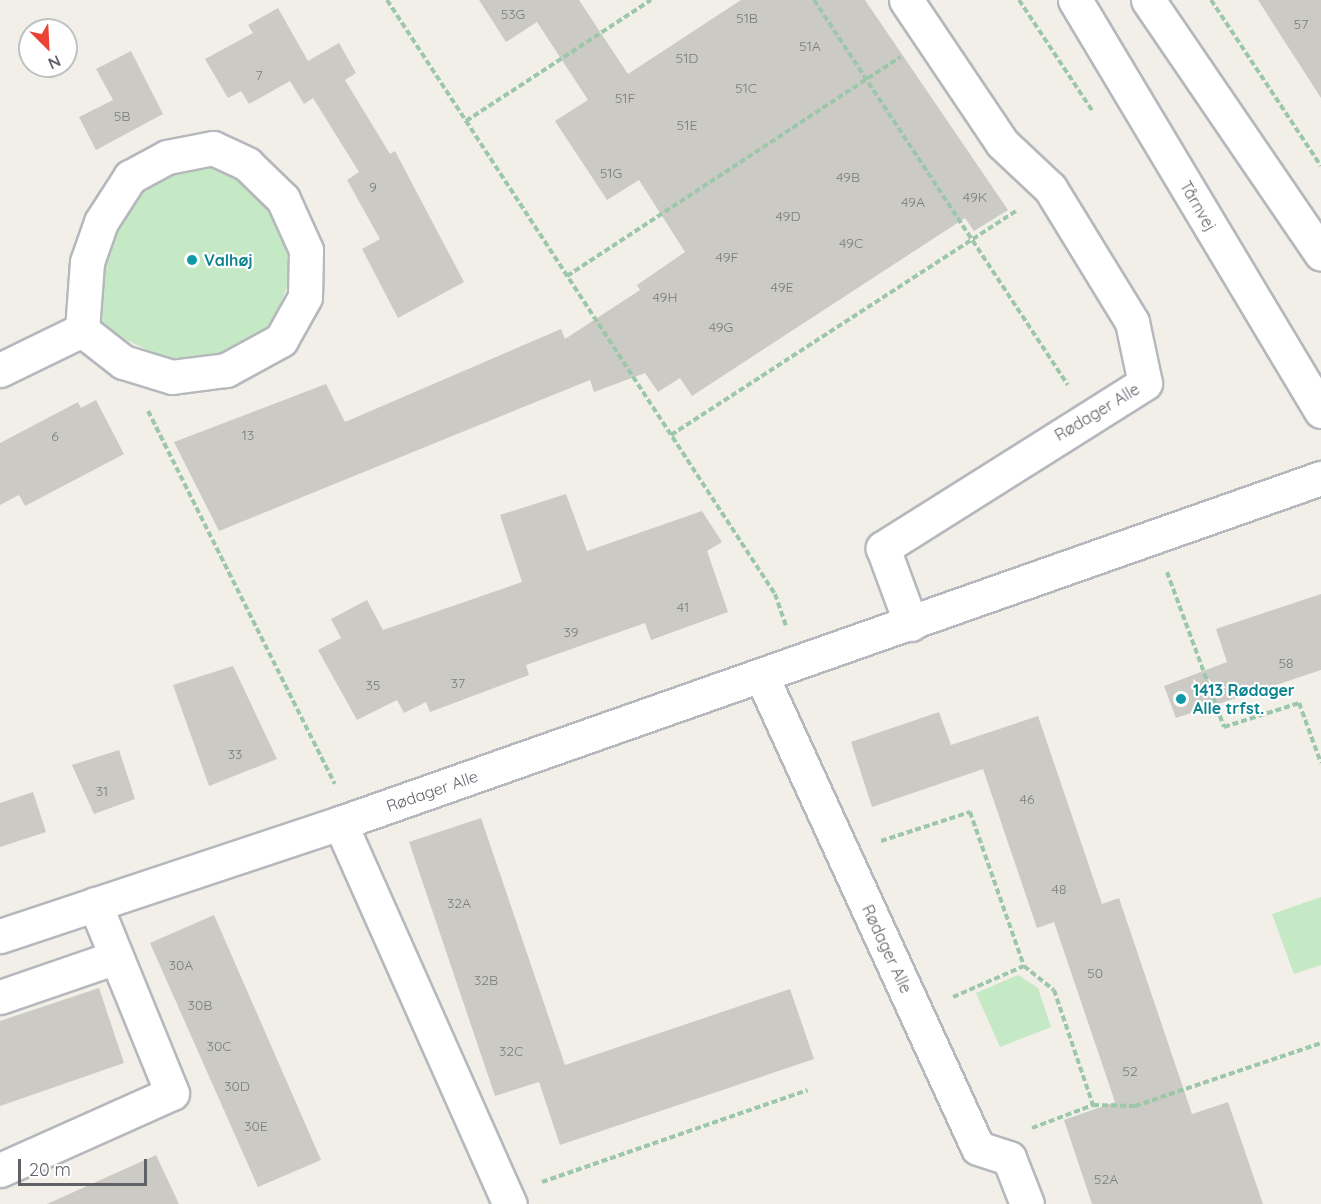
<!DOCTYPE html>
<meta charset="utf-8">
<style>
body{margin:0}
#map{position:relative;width:1321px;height:1204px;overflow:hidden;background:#f1efe8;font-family:Quicksand,sans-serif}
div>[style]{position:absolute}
.green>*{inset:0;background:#c5e8c5}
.building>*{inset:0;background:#cccac5}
.path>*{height:4px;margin-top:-2px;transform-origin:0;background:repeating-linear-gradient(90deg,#9cc7a9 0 6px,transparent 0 9px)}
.roads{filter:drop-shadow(2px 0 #b5b8bc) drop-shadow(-2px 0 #b5b8bc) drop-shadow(0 2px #b5b8bc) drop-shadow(0 -2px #b5b8bc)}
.minor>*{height:33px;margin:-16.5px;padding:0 16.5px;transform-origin:16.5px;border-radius:16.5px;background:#fff}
.dots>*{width:16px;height:16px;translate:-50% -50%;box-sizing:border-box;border:3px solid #fff;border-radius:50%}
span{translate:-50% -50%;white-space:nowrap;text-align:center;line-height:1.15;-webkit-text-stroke:4.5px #fff;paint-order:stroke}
.number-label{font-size:14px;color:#7a7d7f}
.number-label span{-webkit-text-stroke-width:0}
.street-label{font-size:16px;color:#5f6368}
.culture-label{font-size:16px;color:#0d838f;font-weight:700}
.left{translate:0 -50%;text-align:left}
.north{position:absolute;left:18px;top:18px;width:60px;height:60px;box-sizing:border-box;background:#fff;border:2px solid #bfc1c3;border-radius:50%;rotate:156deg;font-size:16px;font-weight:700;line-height:24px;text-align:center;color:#5f6368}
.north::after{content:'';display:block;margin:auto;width:21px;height:27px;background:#ea4335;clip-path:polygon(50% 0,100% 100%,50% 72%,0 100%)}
.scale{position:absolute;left:18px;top:1159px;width:129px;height:27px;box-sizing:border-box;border:3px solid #5f6368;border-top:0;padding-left:8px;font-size:18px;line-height:21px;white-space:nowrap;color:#5f6368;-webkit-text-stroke:4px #fff;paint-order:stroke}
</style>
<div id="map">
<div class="green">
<i style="clip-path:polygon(218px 164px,264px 201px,287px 249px,289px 281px,272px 326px,212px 358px,166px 359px,100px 327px,101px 263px,114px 223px,142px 184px,177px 170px)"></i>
<i style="clip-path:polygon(1321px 897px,1321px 965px,1294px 974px,1272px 914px)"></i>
<i style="clip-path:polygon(1018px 975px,1038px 988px,1051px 1027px,1000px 1047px,976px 993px)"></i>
</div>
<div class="building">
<i style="clip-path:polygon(479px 0,579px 0,628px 74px,741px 0,865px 0,1008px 210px,974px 231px,965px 218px,692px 396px,680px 378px,658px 392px,645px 373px,594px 392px,590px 380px,219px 531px,174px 442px,326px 384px,345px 422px,561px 329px,565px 339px,640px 290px,637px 285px,685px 252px,639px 180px,607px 200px,555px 121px,588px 100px,537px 22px,506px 42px)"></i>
<i style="clip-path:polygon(1258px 0,1321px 0,1321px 98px)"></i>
<i style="clip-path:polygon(278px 8px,308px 61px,339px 43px,356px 73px,345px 80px,390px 154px,395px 151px,464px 282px,398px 318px,362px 249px,380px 239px,347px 180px,359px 172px,313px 98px,304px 104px,290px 81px,249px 104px,241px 91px,228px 98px,205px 59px,253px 33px,248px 25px)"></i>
<i style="clip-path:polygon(131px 51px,163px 114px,96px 150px,79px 117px,113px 100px,96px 69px)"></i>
<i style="clip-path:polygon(96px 400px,124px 454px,25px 506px,19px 495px,0 505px,0 443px,78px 402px,81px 408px)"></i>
<i style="clip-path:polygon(566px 494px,587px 551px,702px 511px,722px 542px,707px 551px,728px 612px,651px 640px,645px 623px,526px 665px,529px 675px,430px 712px,426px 702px,404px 713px,397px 700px,357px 720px,318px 650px,341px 638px,331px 619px,367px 600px,383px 630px,522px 582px,500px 515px)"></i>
<i style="clip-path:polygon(1321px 594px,1321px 670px,1176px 718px,1164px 686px,1227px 662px,1216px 629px)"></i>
<i style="clip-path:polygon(233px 666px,277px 759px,209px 786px,173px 685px)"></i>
<i style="clip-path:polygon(939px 712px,951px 745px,1038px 716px,1102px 904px,1119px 898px,1192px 1114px,1228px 1102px,1263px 1204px,1092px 1204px,1064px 1120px,1115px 1102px,1054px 922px,1037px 928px,983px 769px,872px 807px,851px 742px)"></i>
<i style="clip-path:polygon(119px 750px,135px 799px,94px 814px,72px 765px)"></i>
<i style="clip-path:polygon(33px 792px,46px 832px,0 847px,0 803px)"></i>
<i style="clip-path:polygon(481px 818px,565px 1065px,790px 989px,814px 1059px,560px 1145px,539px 1082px,495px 1096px,409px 842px)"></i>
<i style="clip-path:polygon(214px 915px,321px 1160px,258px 1187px,150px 943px)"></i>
<i style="clip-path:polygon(99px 988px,124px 1063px,0 1106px,0 1021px)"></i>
<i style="clip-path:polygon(156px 1155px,179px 1204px,47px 1204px)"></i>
</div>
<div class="path">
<i style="left:387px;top:0;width:709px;rotate:56.85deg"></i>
<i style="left:775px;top:594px;width:34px;rotate:71deg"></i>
<i style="left:814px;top:0;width:461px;rotate:56.6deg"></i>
<i style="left:1019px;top:0;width:134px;rotate:56.5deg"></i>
<i style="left:1211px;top:0;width:199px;rotate:56.5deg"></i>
<i style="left:466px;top:121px;width:221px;rotate:-33.2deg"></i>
<i style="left:567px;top:276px;width:399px;rotate:-33.3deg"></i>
<i style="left:148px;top:411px;width:417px;rotate:63.4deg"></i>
<i style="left:671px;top:435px;width:413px;rotate:-33deg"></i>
<i style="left:1167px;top:572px;width:165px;rotate:69.8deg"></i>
<i style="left:1224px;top:727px;width:79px;rotate:-17.7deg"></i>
<i style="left:1299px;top:703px;width:64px;rotate:69.9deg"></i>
<i style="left:881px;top:841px;width:94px;rotate:-18deg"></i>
<i style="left:970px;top:812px;width:163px;rotate:70.7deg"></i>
<i style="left:1024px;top:966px;width:38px;rotate:39deg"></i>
<i style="left:1054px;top:990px;width:121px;rotate:71.3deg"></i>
<i style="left:953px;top:997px;width:77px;rotate:-23.6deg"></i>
<i style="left:1032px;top:1128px;width:65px;rotate:-20.7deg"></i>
<i style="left:1093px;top:1105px;width:42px;rotate:1.4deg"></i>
<i style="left:1135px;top:1106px;width:196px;rotate:-18.7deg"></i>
<i style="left:542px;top:1182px;width:281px;rotate:-19.1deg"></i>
</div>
<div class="roads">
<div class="minor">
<i style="left:906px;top:0;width:172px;rotate:56.1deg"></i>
<i style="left:1002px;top:143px;width:66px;rotate:43.2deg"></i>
<i style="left:1050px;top:188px;width:157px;rotate:58.5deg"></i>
<i style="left:1132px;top:322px;width:62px;rotate:78deg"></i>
<i style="left:1145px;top:383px;width:310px;rotate:147.8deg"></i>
<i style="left:883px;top:548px;width:81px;rotate:69.8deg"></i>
<i style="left:1075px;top:0;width:479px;rotate:59.1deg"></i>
<i style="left:1148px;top:0;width:307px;rotate:55.7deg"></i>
<i style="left:213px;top:148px;width:38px;rotate:25deg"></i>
<i style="left:247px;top:164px;width:50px;rotate:44.2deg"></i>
<i style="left:283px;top:199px;width:56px;rotate:65.7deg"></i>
<i style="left:306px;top:250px;width:47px;rotate:91.2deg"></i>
<i style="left:305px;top:297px;width:49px;rotate:119.2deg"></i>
<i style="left:281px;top:340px;width:63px;rotate:151.4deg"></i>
<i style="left:226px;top:370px;width:54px;rotate:172.6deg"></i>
<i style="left:172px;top:377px;width:51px;rotate:-163deg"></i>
<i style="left:123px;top:362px;width:52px;rotate:-142deg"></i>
<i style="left:82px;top:330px;width:68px;rotate:-85.8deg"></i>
<i style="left:87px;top:262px;width:42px;rotate:-70.7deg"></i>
<i style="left:101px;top:222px;width:54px;rotate:-57.2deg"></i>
<i style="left:130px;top:177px;width:42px;rotate:-28.4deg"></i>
<i style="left:167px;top:157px;width:47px;rotate:-11.1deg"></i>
<i style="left:0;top:370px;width:91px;rotate:-26deg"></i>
<i style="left:761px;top:675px;width:520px;rotate:65.36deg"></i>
<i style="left:978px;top:1148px;width:33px;rotate:18deg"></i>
<i style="left:1009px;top:1158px;width:49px;rotate:68.6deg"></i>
<i style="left:340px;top:823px;width:417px;rotate:66deg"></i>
<i style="left:0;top:936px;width:358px;rotate:-18.4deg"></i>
<i style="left:340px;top:823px;width:1040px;rotate:-19.38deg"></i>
<i style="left:0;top:997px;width:123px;rotate:-19deg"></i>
<i style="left:0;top:1170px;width:188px;rotate:-24.1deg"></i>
<i style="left:172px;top:1093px;width:204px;rotate:-112.2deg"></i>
</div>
</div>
<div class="dots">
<i style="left:192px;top:260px;background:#0f9aa8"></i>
<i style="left:1181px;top:699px;background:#0f9aa8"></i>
</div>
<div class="number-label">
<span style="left:513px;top:14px">53G</span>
<span style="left:747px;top:18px">51B</span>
<span style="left:1301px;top:24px">57</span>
<span style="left:810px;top:46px">51A</span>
<span style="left:687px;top:58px">51D</span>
<span style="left:259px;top:75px">7</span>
<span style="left:746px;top:88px">51C</span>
<span style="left:625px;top:98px">51F</span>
<span style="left:122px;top:116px">5B</span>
<span style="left:687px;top:125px">51E</span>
<span style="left:611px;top:173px">51G</span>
<span style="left:848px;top:177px">49B</span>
<span style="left:373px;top:187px">9</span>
<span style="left:975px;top:197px">49K</span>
<span style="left:913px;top:202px">49A</span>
<span style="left:788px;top:216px">49D</span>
<span style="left:851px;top:243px">49C</span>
<span style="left:727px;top:257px">49F</span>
<span style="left:782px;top:287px">49E</span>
<span style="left:665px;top:297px">49H</span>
<span style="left:721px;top:327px">49G</span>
<span style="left:248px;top:435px">13</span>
<span style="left:55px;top:436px">6</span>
<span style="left:683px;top:607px">41</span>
<span style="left:571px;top:632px">39</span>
<span style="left:1286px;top:663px">58</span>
<span style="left:458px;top:683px">37</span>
<span style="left:373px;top:685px">35</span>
<span style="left:235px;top:754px">33</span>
<span style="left:102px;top:791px">31</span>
<span style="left:1027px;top:799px">46</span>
<span style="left:1059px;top:889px">48</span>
<span style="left:459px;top:903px">32A</span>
<span style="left:181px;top:965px">30A</span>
<span style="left:1095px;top:973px">50</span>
<span style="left:486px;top:980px">32B</span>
<span style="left:200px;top:1005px">30B</span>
<span style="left:219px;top:1046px">30C</span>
<span style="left:511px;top:1051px">32C</span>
<span style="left:1130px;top:1071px">52</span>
<span style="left:237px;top:1086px">30D</span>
<span style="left:256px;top:1126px">30E</span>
<span style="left:1106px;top:1179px">52A</span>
</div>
<div class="street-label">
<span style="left:1198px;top:206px;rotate:60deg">Tårnvej</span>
<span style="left:1097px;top:412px;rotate:-31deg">Rødager Alle</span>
<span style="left:432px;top:791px;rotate:-19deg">Rødager Alle</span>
<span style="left:887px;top:949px;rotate:65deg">Rødager Alle</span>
</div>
<div class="culture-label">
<span class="left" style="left:204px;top:260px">Valhøj</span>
<span class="left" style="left:1193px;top:699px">1413 Rødager<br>Alle trfst.</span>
</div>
<div class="north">N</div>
<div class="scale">20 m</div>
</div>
